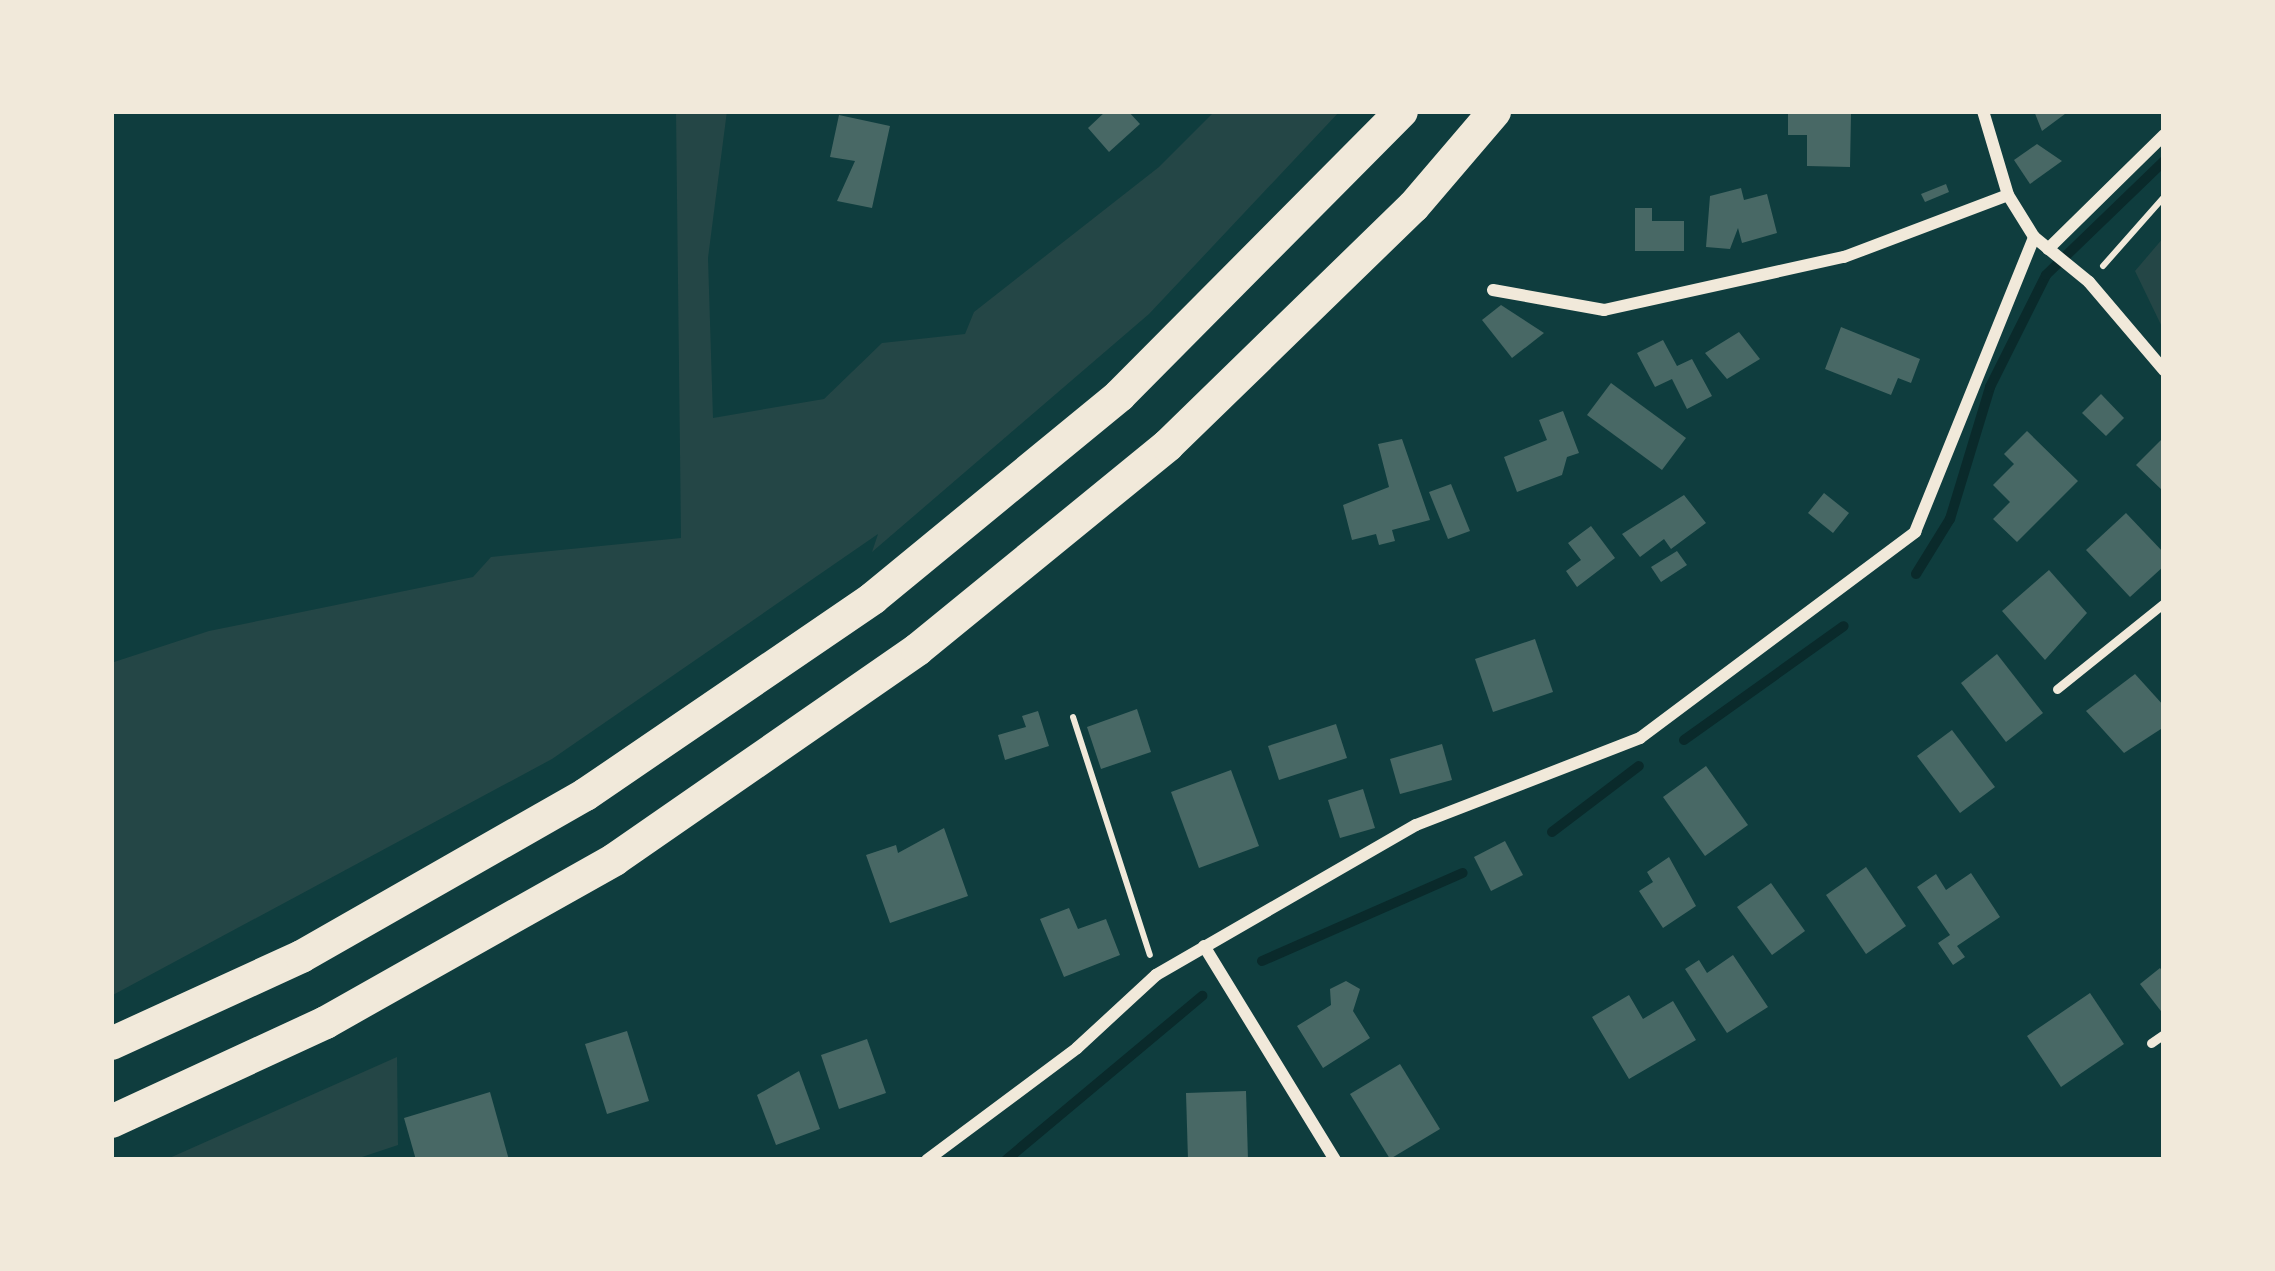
<!DOCTYPE html>
<style>
body{margin:0}
#map{position:relative;width:2275px;height:1271px;overflow:hidden;background:#0f3d3e;font-family:Karla,sans-serif}
div>[style]{position:absolute}
.green>*{inset:0;background:#244646}
.stream>*{height:10px;margin:-5px;padding:0 5px;transform-origin:5px;border-radius:5px;background:#0a2a2b}
.building>*{inset:0;background:#486865}
.path>*{height:6px;margin:-3px;padding:0 3px;transform-origin:3px;border-radius:3px;background:#f1e9da}
.service>*{height:9px;margin:-4.5px;padding:0 4.5px;transform-origin:4.5px;border-radius:4.5px;background:#f1e9da}
.minor>*{height:12px;margin:-6px;padding:0 6px;transform-origin:6px;border-radius:6px;background:#f1e9da}
.motorway>*{height:33px;margin:-16.5px;padding:0 16.5px;transform-origin:16.5px;border-radius:16.5px;background:#f1e9da}
span{translate:-50% -50%;white-space:nowrap;text-align:center;line-height:1.15;-webkit-text-stroke:9px #f1e9da;paint-order:stroke}
.frame{position:absolute;inset:0;border:114px solid #f1e9da;pointer-events:none}
</style>
<div id="map">
<div class="green">
<i style="clip-path:polygon(676px 111px,727px 111px,708px 258px,713px 418px,824px 399px,882px 343px,965px 334px,974px 312px,1159px 167px,1215px 111px,1340px 111px,1149px 314px,872px 552px,878px 534px,552px 759px,111px 996px,111px 663px,209px 631px,473px 577px,491px 557px,681px 538px)"></i>
<i style="clip-path:polygon(2164px 237px,2164px 331px,2135px 271px)"></i>
<i style="clip-path:polygon(397px 1057px,398px 1145px,353px 1160px,165px 1160px)"></i>
</div>
<div class="stream">
<i style="left:1916px;top:574px;width:65px;rotate:-58.3deg"></i>
<i style="left:1950px;top:519px;width:138px;rotate:-73.1deg"></i>
<i style="left:1990px;top:387px;width:125px;rotate:-63.4deg"></i>
<i style="left:2046px;top:275px;width:164px;rotate:-44deg"></i>
<i style="left:1684px;top:740px;width:196px;rotate:-35.5deg"></i>
<i style="left:1552px;top:832px;width:109px;rotate:-37.2deg"></i>
<i style="left:1262px;top:961px;width:219px;rotate:-23.7deg"></i>
<i style="left:1006px;top:1160px;width:256px;rotate:-39.9deg"></i>
</div>
<div class="building">
<i style="clip-path:polygon(1106px 111px,1128px 111px,1140px 124px,1109px 152px,1088px 128px)"></i>
<i style="clip-path:polygon(1788px 111px,1851px 114px,1850px 167px,1807px 166px,1807px 135px,1788px 135px)"></i>
<i style="clip-path:polygon(2034px 111px,2069px 111px,2042px 131px)"></i>
<i style="clip-path:polygon(839px 115px,890px 126px,872px 208px,837px 201px,855px 161px,830px 157px)"></i>
<i style="clip-path:polygon(2037px 144px,2062px 161px,2030px 184px,2014px 160px)"></i>
<i style="clip-path:polygon(1946px 184px,1949px 192px,1925px 202px,1921px 194px)"></i>
<i style="clip-path:polygon(1741px 188px,1744px 200px,1767px 194px,1777px 233px,1742px 243px,1738px 228px,1730px 249px,1706px 247px,1710px 196px)"></i>
<i style="clip-path:polygon(1635px 208px,1652px 208px,1652px 221px,1684px 221px,1684px 251px,1635px 251px)"></i>
<i style="clip-path:polygon(1501px 305px,1544px 333px,1512px 358px,1482px 320px)"></i>
<i style="clip-path:polygon(1841px 327px,1920px 359px,1911px 383px,1898px 378px,1891px 395px,1825px 369px)"></i>
<i style="clip-path:polygon(1739px 332px,1760px 359px,1727px 379px,1705px 353px)"></i>
<i style="clip-path:polygon(1663px 340px,1677px 366px,1692px 359px,1712px 396px,1687px 409px,1672px 379px,1655px 387px,1637px 353px)"></i>
<i style="clip-path:polygon(1611px 383px,1686px 438px,1662px 470px,1587px 415px)"></i>
<i style="clip-path:polygon(2101px 394px,2124px 418px,2106px 436px,2082px 413px)"></i>
<i style="clip-path:polygon(1563px 411px,1579px 453px,1567px 457px,1562px 475px,1517px 492px,1504px 457px,1547px 440px,1539px 420px)"></i>
<i style="clip-path:polygon(2027px 431px,2078px 481px,2017px 542px,1993px 519px,2010px 502px,1993px 485px,2014px 464px,2004px 454px)"></i>
<i style="clip-path:polygon(2164px 437px,2164px 492px,2136px 465px)"></i>
<i style="clip-path:polygon(1402px 439px,1430px 520px,1392px 530px,1395px 541px,1379px 545px,1376px 534px,1352px 540px,1343px 505px,1389px 487px,1378px 444px)"></i>
<i style="clip-path:polygon(1451px 484px,1470px 531px,1448px 539px,1429px 492px)"></i>
<i style="clip-path:polygon(1824px 493px,1849px 513px,1833px 533px,1808px 513px)"></i>
<i style="clip-path:polygon(1684px 495px,1706px 523px,1671px 549px,1664px 539px,1640px 557px,1622px 534px)"></i>
<i style="clip-path:polygon(2126px 513px,2164px 553px,2164px 566px,2130px 597px,2086px 550px)"></i>
<i style="clip-path:polygon(1591px 526px,1615px 558px,1577px 587px,1566px 571px,1581px 560px,1568px 543px)"></i>
<i style="clip-path:polygon(1677px 551px,1687px 565px,1661px 582px,1651px 567px)"></i>
<i style="clip-path:polygon(2049px 570px,2087px 613px,2045px 660px,2002px 611px)"></i>
<i style="clip-path:polygon(1535px 639px,1553px 692px,1493px 712px,1475px 659px)"></i>
<i style="clip-path:polygon(1997px 654px,2043px 713px,2006px 742px,1961px 683px)"></i>
<i style="clip-path:polygon(2135px 674px,2164px 706px,2164px 727px,2124px 753px,2086px 711px)"></i>
<i style="clip-path:polygon(1137px 709px,1151px 752px,1101px 769px,1087px 727px)"></i>
<i style="clip-path:polygon(1038px 711px,1049px 746px,1005px 760px,998px 735px,1026px 727px,1022px 716px)"></i>
<i style="clip-path:polygon(1336px 724px,1347px 758px,1279px 780px,1268px 746px)"></i>
<i style="clip-path:polygon(1952px 730px,1995px 787px,1960px 813px,1917px 756px)"></i>
<i style="clip-path:polygon(1442px 744px,1452px 780px,1400px 794px,1390px 759px)"></i>
<i style="clip-path:polygon(1706px 766px,1748px 825px,1705px 856px,1663px 797px)"></i>
<i style="clip-path:polygon(1231px 770px,1259px 846px,1199px 868px,1171px 792px)"></i>
<i style="clip-path:polygon(1363px 789px,1375px 828px,1340px 838px,1328px 800px)"></i>
<i style="clip-path:polygon(944px 828px,968px 896px,890px 923px,866px 855px,896px 845px,898px 853px)"></i>
<i style="clip-path:polygon(1505px 841px,1523px 875px,1491px 891px,1474px 857px)"></i>
<i style="clip-path:polygon(1669px 857px,1696px 906px,1663px 928px,1639px 891px,1653px 882px,1647px 872px)"></i>
<i style="clip-path:polygon(1866px 867px,1906px 926px,1866px 954px,1826px 895px)"></i>
<i style="clip-path:polygon(1971px 873px,2000px 917px,1957px 946px,1965px 957px,1953px 965px,1938px 943px,1950px 935px,1917px 887px,1936px 874px,1946px 890px)"></i>
<i style="clip-path:polygon(1771px 883px,1805px 931px,1772px 955px,1737px 907px)"></i>
<i style="clip-path:polygon(1069px 908px,1078px 929px,1106px 919px,1120px 955px,1064px 977px,1040px 919px)"></i>
<i style="clip-path:polygon(1733px 955px,1768px 1007px,1727px 1033px,1685px 969px,1699px 960px,1707px 973px)"></i>
<i style="clip-path:polygon(2160px 968px,2164px 974px,2164px 1015px,2140px 984px)"></i>
<i style="clip-path:polygon(1346px 981px,1360px 989px,1353px 1011px,1370px 1038px,1323px 1068px,1297px 1026px,1331px 1005px,1330px 989px)"></i>
<i style="clip-path:polygon(2090px 993px,2124px 1044px,2061px 1087px,2027px 1036px)"></i>
<i style="clip-path:polygon(1629px 995px,1643px 1019px,1673px 1001px,1696px 1040px,1629px 1079px,1592px 1017px)"></i>
<i style="clip-path:polygon(627px 1031px,649px 1101px,607px 1114px,585px 1044px)"></i>
<i style="clip-path:polygon(867px 1039px,886px 1093px,839px 1109px,821px 1055px)"></i>
<i style="clip-path:polygon(1400px 1064px,1440px 1129px,1390px 1159px,1350px 1094px)"></i>
<i style="clip-path:polygon(799px 1071px,820px 1129px,776px 1145px,757px 1095px)"></i>
<i style="clip-path:polygon(1246px 1091px,1248px 1160px,1188px 1160px,1186px 1093px)"></i>
<i style="clip-path:polygon(490px 1092px,509px 1160px,416px 1160px,404px 1118px)"></i>
</div>
<div class="path">
<i style="left:2103px;top:266px;width:92px;rotate:-48.5deg"></i>
<i style="left:1073px;top:717px;width:250px;rotate:72.1deg"></i>
</div>
<div class="service">
<i style="left:2057px;top:689px;width:137px;rotate:-38.8deg"></i>
<i style="left:2151px;top:1043px;width:16px;rotate:-35deg"></i>
</div>
<div class="minor">
<i style="left:1983px;top:111px;width:88px;rotate:73.4deg"></i>
<i style="left:2008px;top:195px;width:49px;rotate:58.2deg"></i>
<i style="left:2034px;top:237px;width:71px;rotate:39.3deg"></i>
<i style="left:2089px;top:282px;width:116px;rotate:49.6deg"></i>
<i style="left:2048px;top:249px;width:163px;rotate:-44.5deg"></i>
<i style="left:1493px;top:290px;width:113px;rotate:10.2deg"></i>
<i style="left:1604px;top:310px;width:246px;rotate:-12.5deg"></i>
<i style="left:1844px;top:257px;width:175px;rotate:-20.7deg"></i>
<i style="left:1204px;top:946px;width:251px;rotate:58.5deg"></i>
<i style="left:927px;top:1160px;width:187px;rotate:-36.7deg"></i>
<i style="left:1077px;top:1048px;width:108px;rotate:-42.7deg"></i>
<i style="left:1156px;top:975px;width:300px;rotate:-30deg"></i>
<i style="left:1416px;top:825px;width:240px;rotate:-21.2deg"></i>
<i style="left:1640px;top:738px;width:344px;rotate:-36.8deg"></i>
<i style="left:1915px;top:532px;width:318px;rotate:-68deg"></i>
</div>
<div class="motorway">
<i style="left:111px;top:1043px;width:209px;rotate:-24.6deg"></i>
<i style="left:301px;top:956px;width:327px;rotate:-29.7deg"></i>
<i style="left:585px;top:794px;width:348px;rotate:-34.3deg"></i>
<i style="left:872px;top:598px;width:320px;rotate:-39.4deg"></i>
<i style="left:1119px;top:395px;width:400px;rotate:-45.2deg"></i>
<i style="left:111px;top:1121px;width:236px;rotate:-24.8deg"></i>
<i style="left:325px;top:1022px;width:332px;rotate:-29.4deg"></i>
<i style="left:614px;top:859px;width:369px;rotate:-34.7deg"></i>
<i style="left:917px;top:649px;width:323px;rotate:-39.2deg"></i>
<i style="left:1167px;top:445px;width:343px;rotate:-44.2deg"></i>
<i style="left:1413px;top:206px;width:125px;rotate:-49.5deg"></i>
</div>
<div class="frame"></div>
</div>
